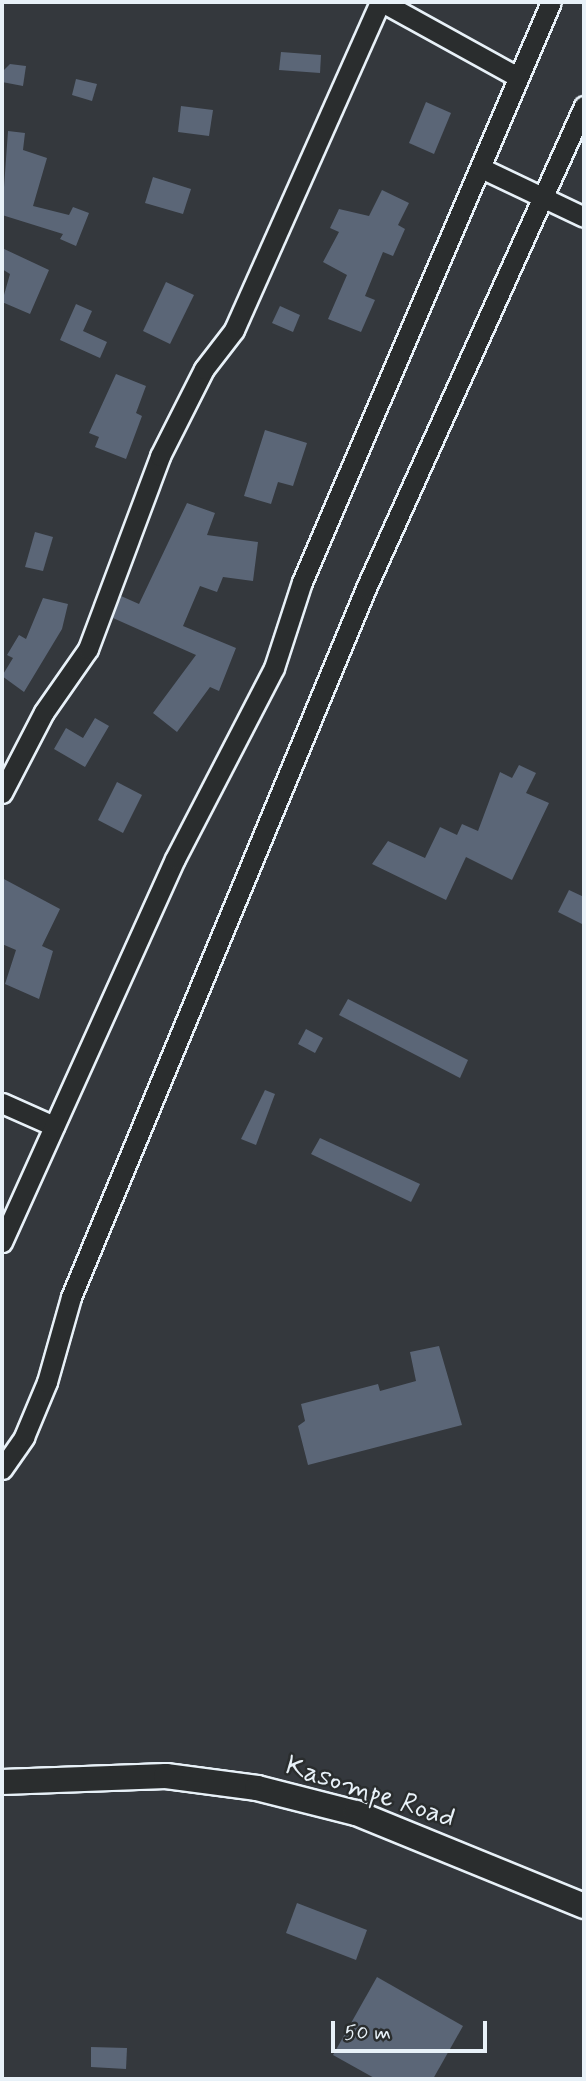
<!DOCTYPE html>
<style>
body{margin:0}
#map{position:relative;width:586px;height:2081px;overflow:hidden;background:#34383d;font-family:Mynerve,sans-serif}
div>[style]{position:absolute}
.building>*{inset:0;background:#5b6677}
.roads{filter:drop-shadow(2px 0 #e8f1f8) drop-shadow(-2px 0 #e8f1f8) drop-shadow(0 2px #e8f1f8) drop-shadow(0 -2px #e8f1f8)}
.minor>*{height:19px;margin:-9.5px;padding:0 9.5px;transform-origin:9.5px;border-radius:9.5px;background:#2a2d2e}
.tertiary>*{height:24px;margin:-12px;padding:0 12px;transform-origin:12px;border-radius:12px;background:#2a2d2e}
span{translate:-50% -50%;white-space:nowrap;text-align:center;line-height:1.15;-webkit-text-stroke:5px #2a2d2e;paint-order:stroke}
.street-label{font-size:28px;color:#e8f1f8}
.frame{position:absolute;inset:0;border:4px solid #e8f1f8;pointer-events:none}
.scale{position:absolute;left:331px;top:2021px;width:156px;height:32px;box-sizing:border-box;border:4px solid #e8f1f8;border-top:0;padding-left:9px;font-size:21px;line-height:24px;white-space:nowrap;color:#e8f1f8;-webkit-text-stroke:5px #2a2d2e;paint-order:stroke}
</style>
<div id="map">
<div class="building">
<i style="clip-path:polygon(281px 52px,321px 55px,320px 73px,279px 70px)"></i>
<i style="clip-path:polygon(10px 64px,26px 66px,23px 86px,2px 82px,2px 72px)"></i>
<i style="clip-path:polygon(76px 79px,97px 84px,92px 101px,72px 95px)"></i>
<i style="clip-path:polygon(426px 102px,451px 113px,434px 154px,409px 143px)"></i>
<i style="clip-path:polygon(181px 106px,213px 110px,209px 136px,178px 132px)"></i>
<i style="clip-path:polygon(8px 131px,25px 133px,23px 150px,47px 158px,33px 206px,69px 215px,73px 207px,89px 213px,76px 246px,60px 239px,63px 234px,2px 215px)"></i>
<i style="clip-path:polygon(153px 177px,191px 189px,183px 214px,145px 203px)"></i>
<i style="clip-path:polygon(382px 190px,409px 203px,398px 225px,405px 229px,393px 256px,383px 252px,365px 296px,375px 300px,361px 332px,328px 319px,347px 275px,323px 262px,339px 232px,330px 228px,339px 209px,369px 216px)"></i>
<i style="clip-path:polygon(2px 248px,49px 270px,30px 314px,2px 302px,10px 274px,2px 269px)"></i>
<i style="clip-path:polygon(166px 282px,194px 295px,170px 344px,143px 331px)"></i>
<i style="clip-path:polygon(76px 304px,92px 311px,83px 331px,107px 342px,100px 358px,60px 340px)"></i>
<i style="clip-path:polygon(280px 306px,300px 315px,293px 332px,272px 323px)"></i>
<i style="clip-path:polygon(116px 374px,146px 386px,136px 413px,142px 416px,126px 459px,95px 447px,99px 437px,89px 433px)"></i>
<i style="clip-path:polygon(265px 430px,307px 443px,293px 486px,278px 482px,271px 504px,244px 496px)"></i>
<i style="clip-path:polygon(187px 503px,215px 513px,207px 535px,258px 542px,253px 581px,223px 577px,217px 592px,200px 586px,183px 626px,236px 648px,219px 691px,210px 687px,177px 732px,153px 713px,196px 655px,113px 618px,121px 596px,139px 604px)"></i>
<i style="clip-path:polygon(35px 532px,53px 537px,43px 571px,25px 567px)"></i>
<i style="clip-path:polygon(43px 598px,68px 604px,62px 629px,24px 692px,2px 676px,13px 658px,7px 655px,19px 635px,26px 639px)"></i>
<i style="clip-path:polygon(95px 718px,109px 726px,85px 767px,54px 749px,66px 728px,83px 738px)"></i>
<i style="clip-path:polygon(519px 765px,536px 773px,526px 793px,549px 803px,512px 880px,466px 857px,446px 900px,372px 864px,388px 841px,425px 858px,440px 827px,457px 835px,462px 824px,478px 831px,500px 772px,512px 778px)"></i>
<i style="clip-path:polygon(117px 782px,142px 795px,123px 833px,98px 820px)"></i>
<i style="clip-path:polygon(2px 878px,60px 909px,42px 946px,53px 951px,39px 999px,5px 984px,16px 950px,2px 944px)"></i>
<i style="clip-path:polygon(569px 890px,584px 897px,584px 925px,558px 912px)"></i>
<i style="clip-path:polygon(348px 999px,468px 1060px,460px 1078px,339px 1015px)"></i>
<i style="clip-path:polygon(306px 1029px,323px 1038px,315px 1053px,298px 1044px)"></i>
<i style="clip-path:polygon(265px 1090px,275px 1094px,256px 1145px,241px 1139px)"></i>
<i style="clip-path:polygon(320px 1138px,420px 1184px,411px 1202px,311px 1154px)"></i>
<i style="clip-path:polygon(439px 1346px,462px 1425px,308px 1465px,298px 1426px,305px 1421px,301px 1404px,378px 1384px,380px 1391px,416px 1381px,410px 1352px)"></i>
<i style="clip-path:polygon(297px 1903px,367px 1930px,356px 1960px,286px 1933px)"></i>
<i style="clip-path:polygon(377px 1977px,463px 2026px,433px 2079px,376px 2079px,333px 2055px)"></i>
<i style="clip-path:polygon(91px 2047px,127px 2048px,126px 2069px,91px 2067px)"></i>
</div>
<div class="roads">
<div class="minor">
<i style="left:382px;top:2px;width:155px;rotate:28.9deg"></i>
<i style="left:481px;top:168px;width:114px;rotate:25.4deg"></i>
<i style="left:2px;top:793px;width:91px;rotate:-62.6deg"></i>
<i style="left:44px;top:712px;width:77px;rotate:-55.1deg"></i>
<i style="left:88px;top:649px;width:206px;rotate:-69.5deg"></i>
<i style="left:160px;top:456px;width:97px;rotate:-63.2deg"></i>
<i style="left:204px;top:369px;width:49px;rotate:-52.4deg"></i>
<i style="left:234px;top:330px;width:359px;rotate:-66deg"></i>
<i style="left:2px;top:1103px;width:57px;rotate:23.9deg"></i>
<i style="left:2px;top:1242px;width:420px;rotate:-65.7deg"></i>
<i style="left:175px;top:859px;width:215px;rotate:-62.6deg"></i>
<i style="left:274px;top:668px;width:90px;rotate:-72deg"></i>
<i style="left:302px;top:582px;width:631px;rotate:-66.77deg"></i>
<i style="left:2px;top:1469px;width:39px;rotate:-55deg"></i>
<i style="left:24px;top:1437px;width:60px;rotate:-67.3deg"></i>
<i style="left:47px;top:1382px;width:88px;rotate:-74.2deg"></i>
<i style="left:71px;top:1297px;width:768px;rotate:-67.41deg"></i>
<i style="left:366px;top:588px;width:529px;rotate:-65.66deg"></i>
</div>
<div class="tertiary">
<i style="left:2px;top:1782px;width:164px;rotate:-2.1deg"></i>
<i style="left:166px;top:1776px;width:92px;rotate:7.5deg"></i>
<i style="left:257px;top:1788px;width:102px;rotate:14.2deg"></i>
<i style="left:356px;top:1813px;width:246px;rotate:22.2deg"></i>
</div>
</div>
<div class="street-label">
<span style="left:370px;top:1793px;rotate:18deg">Kasompe Road</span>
</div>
<div class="frame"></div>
<div class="scale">50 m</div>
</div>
